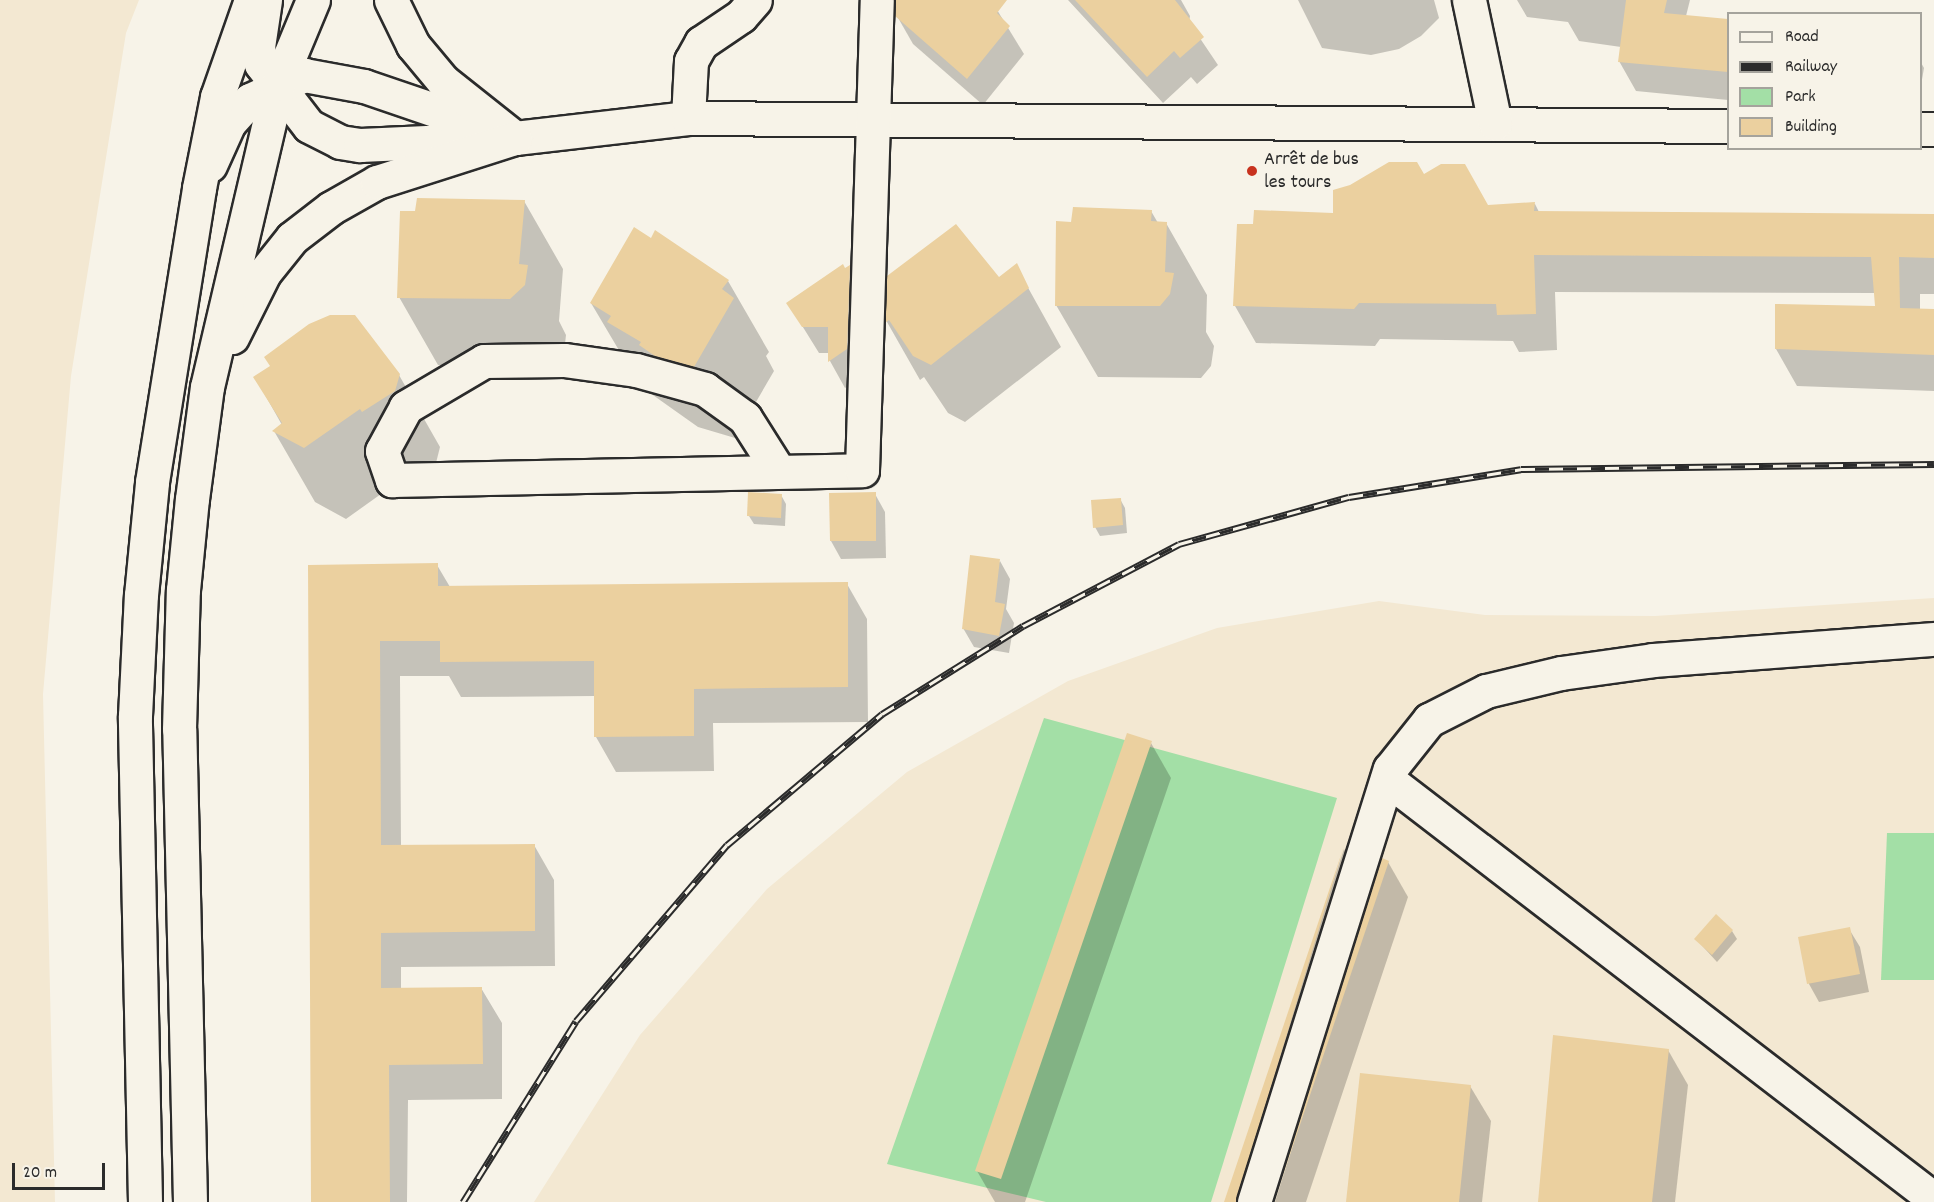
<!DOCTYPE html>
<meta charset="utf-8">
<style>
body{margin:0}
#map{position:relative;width:1934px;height:1202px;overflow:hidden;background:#f7f3e8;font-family:Dekko,sans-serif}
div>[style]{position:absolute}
.built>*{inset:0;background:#f3e8d2}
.green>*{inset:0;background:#a3dfa6}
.shadow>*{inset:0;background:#0003}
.building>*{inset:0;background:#ebd09f}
.roads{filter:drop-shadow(2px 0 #2b2b2b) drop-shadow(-2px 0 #2b2b2b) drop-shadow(0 2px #2b2b2b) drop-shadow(0 -2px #2b2b2b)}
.minor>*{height:33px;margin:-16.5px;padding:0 16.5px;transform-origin:16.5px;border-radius:16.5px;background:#f7f3e8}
.major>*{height:33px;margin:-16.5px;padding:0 16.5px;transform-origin:16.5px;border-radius:16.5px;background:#f7f3e8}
.rail>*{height:7px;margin-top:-3.5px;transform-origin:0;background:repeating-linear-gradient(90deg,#f7f3e8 0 14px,#2b2b2b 0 28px);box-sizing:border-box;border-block:2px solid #2b2b2b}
.dots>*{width:16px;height:16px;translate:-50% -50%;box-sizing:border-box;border:3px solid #f7f3e8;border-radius:50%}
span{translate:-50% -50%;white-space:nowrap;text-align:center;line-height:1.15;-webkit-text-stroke:4.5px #f7f3e8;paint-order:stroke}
.poi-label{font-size:20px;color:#2b2b2b}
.left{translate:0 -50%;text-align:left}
.legend{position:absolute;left:1727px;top:12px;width:195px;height:138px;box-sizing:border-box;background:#f7f3e8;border:2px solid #a5a39c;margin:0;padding:8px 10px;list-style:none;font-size:18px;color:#2b2b2b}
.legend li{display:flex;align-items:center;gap:12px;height:30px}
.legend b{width:30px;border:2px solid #a5a39c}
.scale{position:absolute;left:12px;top:1163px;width:93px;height:27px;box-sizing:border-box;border:3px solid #2b2b2b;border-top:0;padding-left:8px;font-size:18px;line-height:21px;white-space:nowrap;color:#2b2b2b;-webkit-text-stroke:4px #f7f3e8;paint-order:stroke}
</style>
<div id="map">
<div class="built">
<i style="clip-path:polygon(0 0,139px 0,126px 33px,71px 376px,43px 694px,55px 1202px,0 1202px)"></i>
<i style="clip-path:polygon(1934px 598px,1934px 1202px,534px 1202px,640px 1035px,767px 889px,907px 772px,1068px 681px,1217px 628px,1379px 601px,1485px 615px,1655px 616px)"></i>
</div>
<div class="green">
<i style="clip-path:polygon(1044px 718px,1337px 798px,1211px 1202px,1046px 1202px,887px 1164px)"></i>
<i style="clip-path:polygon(1887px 833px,1934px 833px,1934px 980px,1881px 980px)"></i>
</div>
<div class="shadow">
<i style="clip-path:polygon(896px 0,991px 0,1024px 54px,983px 105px,913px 44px,897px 16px)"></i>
<i style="clip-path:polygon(1068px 0,1181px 0,1190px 16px,1189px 22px,1218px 65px,1197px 84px,1191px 77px,1163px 103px)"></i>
<i style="clip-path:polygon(1298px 0,1434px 0,1439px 18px,1421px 36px,1399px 49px,1371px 55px,1322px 48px)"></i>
<i style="clip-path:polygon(1517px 0,1690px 0,1686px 16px,1728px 20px,1728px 100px,1636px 91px,1619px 61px,1621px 47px,1579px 41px,1568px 22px,1527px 17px)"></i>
<i style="clip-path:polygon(1920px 61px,1924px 68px,1920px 91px)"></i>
<i style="clip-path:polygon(1423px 176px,1487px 206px,1535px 204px,1539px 212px,1934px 215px,1934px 294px,1920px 294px,1920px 310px,1934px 310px,1934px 391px,1797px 386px,1776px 349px,1876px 308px,1875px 293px,1555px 292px,1557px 350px,1519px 352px,1513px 341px,1380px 339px,1375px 346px,1256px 343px,1235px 306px,1255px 225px,1334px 215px)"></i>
<i style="clip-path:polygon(524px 201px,563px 269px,559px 321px,566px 335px,564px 353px,550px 367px,438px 365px,399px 297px)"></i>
<i style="clip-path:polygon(1151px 211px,1158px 223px,1166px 223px,1207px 295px,1206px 332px,1214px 346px,1211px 366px,1201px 378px,1098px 377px,1056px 305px,1072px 224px)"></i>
<i style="clip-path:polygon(1016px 266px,1061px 347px,965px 422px,948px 413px,924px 377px,920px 380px,887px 322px,888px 277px,998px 279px)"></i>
<i style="clip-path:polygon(849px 267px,865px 293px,862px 376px,845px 388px,830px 361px,829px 353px,819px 353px,788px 303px)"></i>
<i style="clip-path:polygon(728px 281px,769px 352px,766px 356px,774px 371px,735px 438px,698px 427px,650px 393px,642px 380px,633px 374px,591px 303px)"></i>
<i style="clip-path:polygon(399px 375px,440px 447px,436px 463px,402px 479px,346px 519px,315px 502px,274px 431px,282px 425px,255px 377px)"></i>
<i style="clip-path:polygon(875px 494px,885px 512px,886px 558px,841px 559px,831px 541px)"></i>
<i style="clip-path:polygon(781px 495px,786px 504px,785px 526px,754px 524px,749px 516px)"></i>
<i style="clip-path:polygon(1120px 499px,1125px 508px,1127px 533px,1100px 536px,1095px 527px)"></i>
<i style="clip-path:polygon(1000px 561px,1010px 579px,1006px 609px,1014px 623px,1009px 653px,974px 647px,963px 628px)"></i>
<i style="clip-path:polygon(437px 565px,450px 587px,847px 584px,867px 619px,868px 722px,713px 723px,714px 771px,616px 772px,596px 737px,595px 696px,461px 697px,449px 676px,400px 676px,401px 847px,534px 845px,554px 880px,555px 966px,401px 967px,401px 989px,481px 988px,502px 1023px,502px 1099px,408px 1100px,407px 1202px,312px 1202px,309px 566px)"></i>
<i style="clip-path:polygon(1151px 743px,1171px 778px,1025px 1202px,995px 1202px,977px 1171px)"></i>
<i style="clip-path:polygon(1344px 849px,1363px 882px,1265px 1202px,1226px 1202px)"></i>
<i style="clip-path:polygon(1383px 860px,1388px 862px,1408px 897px,1306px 1202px,1275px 1202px)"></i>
<i style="clip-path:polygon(1849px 929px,1860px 947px,1869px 992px,1819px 1002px,1809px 984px,1799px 938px)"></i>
<i style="clip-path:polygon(1732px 931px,1737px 939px,1717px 962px,1696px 939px)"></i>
<i style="clip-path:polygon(1668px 1050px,1688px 1085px,1675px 1202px,1540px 1202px)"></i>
<i style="clip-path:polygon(1470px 1086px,1491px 1121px,1482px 1202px,1347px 1202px)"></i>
</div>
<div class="building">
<i style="clip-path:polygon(896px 0,1007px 0,997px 13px,1010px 26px,967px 79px,895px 16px)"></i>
<i style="clip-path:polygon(1075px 0,1175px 0,1204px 37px,1180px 58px,1174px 51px,1147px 77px)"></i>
<i style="clip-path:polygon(1626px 0,1667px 0,1664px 13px,1728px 19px,1728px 72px,1618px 62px)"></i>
<i style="clip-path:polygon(1389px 162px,1417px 162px,1424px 174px,1441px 164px,1465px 164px,1488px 205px,1535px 202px,1534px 211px,1934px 214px,1934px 258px,1899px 257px,1900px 308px,1934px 309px,1934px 355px,1775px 349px,1775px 304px,1875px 306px,1871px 257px,1534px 255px,1536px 314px,1497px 315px,1496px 304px,1359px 303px,1354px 309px,1233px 306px,1237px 224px,1253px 224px,1254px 210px,1333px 213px,1333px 190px,1350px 185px)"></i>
<i style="clip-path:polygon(417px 198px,525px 200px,519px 264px,528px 265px,525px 285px,510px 299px,397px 298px,400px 211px,415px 211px)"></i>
<i style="clip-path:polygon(1073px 207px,1152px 210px,1151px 221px,1167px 222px,1165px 272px,1174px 273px,1170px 294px,1160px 306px,1055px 306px,1056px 221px,1071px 222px)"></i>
<i style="clip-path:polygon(956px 224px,999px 277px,1017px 263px,1029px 288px,931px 365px,913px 356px,889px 320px,885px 323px,887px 276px)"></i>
<i style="clip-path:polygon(634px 227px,651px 238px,655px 230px,729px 280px,722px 289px,734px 298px,694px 367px,655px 356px,639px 345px,641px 342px,607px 322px,611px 316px,590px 303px)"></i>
<i style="clip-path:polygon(843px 264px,845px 268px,850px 265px,847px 349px,828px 362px,828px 327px,802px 327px,786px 303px)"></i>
<i style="clip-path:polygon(330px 315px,355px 315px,400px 374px,395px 391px,362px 412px,360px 409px,304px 448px,272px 431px,282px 423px,253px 377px,270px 366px,264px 357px,309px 324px)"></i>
<i style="clip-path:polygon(748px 492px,782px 494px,781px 518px,747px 516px)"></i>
<i style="clip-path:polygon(876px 492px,876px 541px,830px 541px,829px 493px)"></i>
<i style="clip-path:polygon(1121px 498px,1123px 525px,1093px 528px,1091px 500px)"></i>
<i style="clip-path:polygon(970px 555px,1000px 559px,995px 602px,1005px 604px,999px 636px,962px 629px)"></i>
<i style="clip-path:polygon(438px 563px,438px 586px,848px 582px,848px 687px,694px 689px,694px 736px,594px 737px,594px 661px,440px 662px,440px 641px,380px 641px,381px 845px,535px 844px,535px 931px,381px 933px,381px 988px,482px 987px,483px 1064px,389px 1065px,390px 1202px,311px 1202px,308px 565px)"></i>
<i style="clip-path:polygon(1127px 733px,1152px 741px,1001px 1179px,975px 1171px)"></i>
<i style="clip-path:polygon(1344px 846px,1236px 1202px,1224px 1202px)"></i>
<i style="clip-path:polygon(1382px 858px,1389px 861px,1274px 1202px)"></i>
<i style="clip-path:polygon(1716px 914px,1733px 930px,1712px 955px,1694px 939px)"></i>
<i style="clip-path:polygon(1850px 927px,1860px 974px,1807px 984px,1798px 937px)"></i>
<i style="clip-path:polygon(1553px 1035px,1669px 1049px,1652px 1202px,1538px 1202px)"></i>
<i style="clip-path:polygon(1360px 1073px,1471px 1085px,1459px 1202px,1346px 1202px)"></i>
</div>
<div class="roads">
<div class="minor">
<i style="left:265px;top:0;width:48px;rotate:98.5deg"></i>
<i style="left:258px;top:47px;width:17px;rotate:80deg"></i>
<i style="left:261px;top:64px;width:78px;rotate:52.3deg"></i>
<i style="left:309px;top:126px;width:35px;rotate:27deg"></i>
<i style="left:340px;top:142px;width:20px;rotate:9deg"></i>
<i style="left:360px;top:145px;width:155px;rotate:-2.6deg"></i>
<i style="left:515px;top:138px;width:174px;rotate:-6.6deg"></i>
<i style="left:688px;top:118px;width:1040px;rotate:0.44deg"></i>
<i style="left:1469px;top:0;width:126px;rotate:78.1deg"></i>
<i style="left:688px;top:118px;width:57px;rotate:-87deg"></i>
<i style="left:691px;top:61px;width:21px;rotate:-61deg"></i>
<i style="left:701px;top:43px;width:48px;rotate:-34deg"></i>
<i style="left:741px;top:16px;width:21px;rotate:-49deg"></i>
<i style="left:1920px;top:129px;width:14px"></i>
<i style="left:210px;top:165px;width:46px;rotate:-65.7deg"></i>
<i style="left:229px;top:123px;width:31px;rotate:-48deg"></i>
<i style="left:250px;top:100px;width:60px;rotate:-24.8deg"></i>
<i style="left:304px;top:75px;width:61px;rotate:10.4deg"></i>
<i style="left:364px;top:86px;width:143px;rotate:18.8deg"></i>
<i style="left:778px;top:470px;width:62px;rotate:-122.4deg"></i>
<i style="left:745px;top:418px;width:49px;rotate:-144.1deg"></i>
<i style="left:705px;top:389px;width:72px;rotate:-164.6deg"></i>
<i style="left:636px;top:370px;width:73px;rotate:-172.1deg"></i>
<i style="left:564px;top:360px;width:80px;rotate:179.3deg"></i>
<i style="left:484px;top:361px;width:91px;rotate:149.5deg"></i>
<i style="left:406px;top:407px;width:50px;rotate:118.6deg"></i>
<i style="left:382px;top:451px;width:31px;rotate:71deg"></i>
<i style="left:392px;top:480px;width:470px;rotate:-1.2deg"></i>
<i style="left:862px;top:470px;width:470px;rotate:-88.2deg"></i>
<i style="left:1387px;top:779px;width:690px;rotate:37.52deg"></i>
<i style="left:1254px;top:1202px;width:454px;rotate:-72.6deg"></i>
<i style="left:1390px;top:769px;width:63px;rotate:-51.5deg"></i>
<i style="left:1429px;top:720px;width:64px;rotate:-27deg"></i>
<i style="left:1486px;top:691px;width:77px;rotate:-13.5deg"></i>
<i style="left:1561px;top:673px;width:93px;rotate:-8deg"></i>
<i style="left:1653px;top:660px;width:282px;rotate:-4.3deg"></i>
</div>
<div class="major">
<i style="left:391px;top:0;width:50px;rotate:63.9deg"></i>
<i style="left:413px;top:45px;width:47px;rotate:50.2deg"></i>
<i style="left:443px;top:81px;width:92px;rotate:38.4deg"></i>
<i style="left:232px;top:337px;width:72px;rotate:-63.4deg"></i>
<i style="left:264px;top:273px;width:45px;rotate:-51.3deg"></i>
<i style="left:292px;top:238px;width:49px;rotate:-37.6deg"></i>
<i style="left:331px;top:208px;width:53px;rotate:-29.5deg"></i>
<i style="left:377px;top:182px;width:145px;rotate:-17.7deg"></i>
<i style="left:145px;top:1202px;width:486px;rotate:-91.2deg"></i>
<i style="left:135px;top:716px;width:121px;rotate:-87.2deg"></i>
<i style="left:141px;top:595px;width:114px;rotate:-84.4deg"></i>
<i style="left:152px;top:482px;width:298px;rotate:-80.9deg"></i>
<i style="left:199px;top:188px;width:93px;rotate:-78.8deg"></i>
<i style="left:217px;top:97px;width:103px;rotate:-70.7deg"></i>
<i style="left:190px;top:1202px;width:473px;rotate:-91.3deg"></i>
<i style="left:179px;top:729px;width:139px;rotate:-88.4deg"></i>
<i style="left:183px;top:590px;width:91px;rotate:-84.4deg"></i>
<i style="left:192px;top:499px;width:113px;rotate:-82.4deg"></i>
<i style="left:207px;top:387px;width:311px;rotate:-76.8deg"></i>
<i style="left:278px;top:84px;width:91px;rotate:-67.4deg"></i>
</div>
</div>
<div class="rail">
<i style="left:463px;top:1202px;width:213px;rotate:-58deg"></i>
<i style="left:576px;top:1021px;width:232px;rotate:-49.4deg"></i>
<i style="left:727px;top:845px;width:203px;rotate:-40.2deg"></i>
<i style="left:882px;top:714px;width:166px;rotate:-32deg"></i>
<i style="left:1023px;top:626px;width:176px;rotate:-27.7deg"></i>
<i style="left:1179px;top:544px;width:176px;rotate:-15.5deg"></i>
<i style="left:1349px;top:497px;width:174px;rotate:-9.2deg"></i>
<i style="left:1521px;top:469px;width:413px;rotate:-0.7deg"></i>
</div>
<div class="dots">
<i style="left:1252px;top:171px;background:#c8321e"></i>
</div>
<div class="poi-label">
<span class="left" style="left:1264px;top:172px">Arrêt de bus<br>les tours</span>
</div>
<ul class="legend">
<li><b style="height:8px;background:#f7f3e8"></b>Road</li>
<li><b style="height:8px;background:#2b2b2b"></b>Railway</li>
<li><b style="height:16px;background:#a3dfa6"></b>Park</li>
<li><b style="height:16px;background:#ebd09f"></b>Building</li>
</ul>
<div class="scale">20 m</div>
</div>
